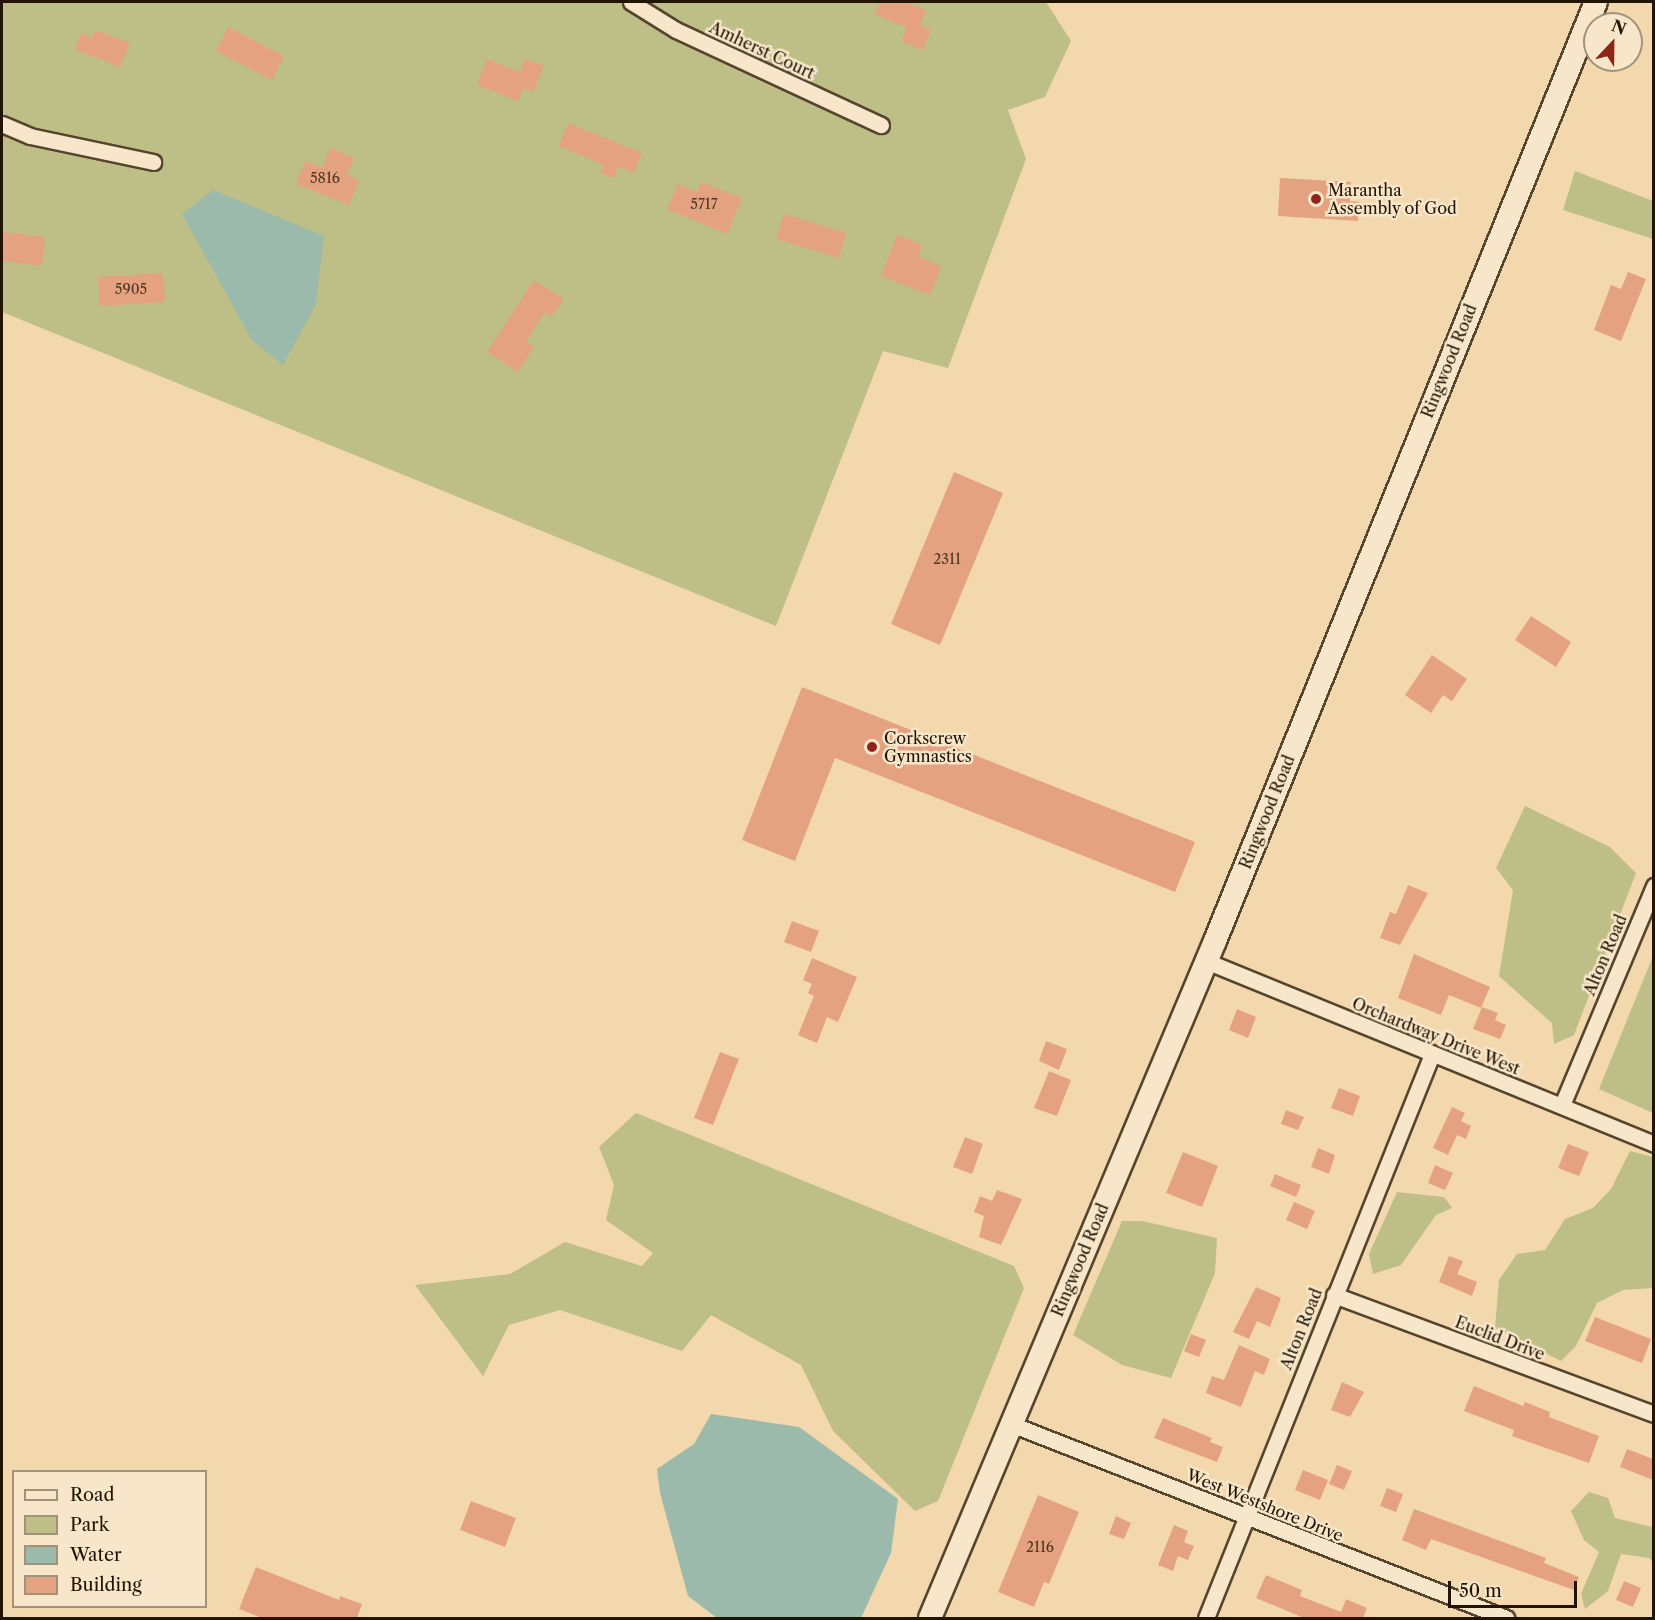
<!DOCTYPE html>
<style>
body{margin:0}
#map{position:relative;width:1655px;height:1620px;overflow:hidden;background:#f3d8ad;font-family:"Libre Caslon Text",serif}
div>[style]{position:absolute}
.green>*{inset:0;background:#bebe87}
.water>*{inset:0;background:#9bbaab}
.building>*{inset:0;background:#e5a280}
.roads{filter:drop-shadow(2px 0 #56452d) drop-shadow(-2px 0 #56452d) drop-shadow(0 2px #56452d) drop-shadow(0 -2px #56452d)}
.street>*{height:15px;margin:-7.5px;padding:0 7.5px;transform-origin:7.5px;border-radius:7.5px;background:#f7e6ca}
.secondary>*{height:22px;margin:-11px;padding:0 11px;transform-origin:11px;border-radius:11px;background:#f7e6ca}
.dots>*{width:16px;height:16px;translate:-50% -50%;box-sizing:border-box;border:3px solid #f7e6ca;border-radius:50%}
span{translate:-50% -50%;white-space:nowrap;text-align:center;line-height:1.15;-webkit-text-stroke:5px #f7e6ca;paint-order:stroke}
.number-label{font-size:14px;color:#523822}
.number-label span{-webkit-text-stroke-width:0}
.street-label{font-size:16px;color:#211402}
.poi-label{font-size:16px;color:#211402}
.left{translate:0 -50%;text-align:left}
.frame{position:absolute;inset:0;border:3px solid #211402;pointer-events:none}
.legend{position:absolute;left:12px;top:1470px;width:195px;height:138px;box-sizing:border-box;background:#f7e6ca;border:2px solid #a1927a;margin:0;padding:8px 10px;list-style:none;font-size:18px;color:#211402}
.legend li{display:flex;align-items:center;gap:12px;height:30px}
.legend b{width:30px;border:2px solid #a1927a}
.north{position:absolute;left:1583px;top:12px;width:60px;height:60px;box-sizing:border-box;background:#f7e6ca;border:2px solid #a1927a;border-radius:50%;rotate:22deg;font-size:16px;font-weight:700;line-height:24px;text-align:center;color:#211402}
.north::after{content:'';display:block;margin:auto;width:21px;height:27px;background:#8f2418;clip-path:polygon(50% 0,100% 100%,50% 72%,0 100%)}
.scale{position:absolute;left:1448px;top:1581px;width:129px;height:27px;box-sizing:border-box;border:3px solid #211402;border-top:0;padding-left:8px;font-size:18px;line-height:21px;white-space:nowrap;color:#211402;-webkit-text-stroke:4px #f7e6ca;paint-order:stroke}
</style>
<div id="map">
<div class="green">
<i style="clip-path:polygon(2px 2px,1046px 2px,1071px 41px,1045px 97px,1008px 110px,1026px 159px,948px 368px,883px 351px,776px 626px,2px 312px)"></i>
<i style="clip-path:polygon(1575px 171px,1653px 201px,1653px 239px,1563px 210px)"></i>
<i style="clip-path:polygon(1525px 806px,1610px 847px,1636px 873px,1574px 1035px,1554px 1044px,1552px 1023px,1499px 976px,1513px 890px,1496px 868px)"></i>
<i style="clip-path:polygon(1653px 956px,1654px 1113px,1653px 1113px,1599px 1089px)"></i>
<i style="clip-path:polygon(636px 1113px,1014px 1266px,1024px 1288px,938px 1501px,915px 1511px,833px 1431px,801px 1365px,711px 1315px,682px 1351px,560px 1310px,509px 1325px,483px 1376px,415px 1285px,510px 1274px,565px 1242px,642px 1266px,653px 1253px,606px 1220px,614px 1185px,599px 1147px)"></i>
<i style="clip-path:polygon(1630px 1151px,1653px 1157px,1653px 1288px,1623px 1290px,1597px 1303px,1576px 1346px,1561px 1361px,1495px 1328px,1499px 1280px,1517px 1254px,1545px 1250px,1565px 1219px,1593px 1208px,1611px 1189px)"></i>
<i style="clip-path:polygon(1397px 1192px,1444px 1197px,1452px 1208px,1436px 1215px,1401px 1265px,1373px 1274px,1369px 1254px)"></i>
<i style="clip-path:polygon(1122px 1221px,1142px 1221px,1217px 1238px,1215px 1273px,1171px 1378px,1122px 1365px,1073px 1335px)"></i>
<i style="clip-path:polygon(1589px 1492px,1608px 1498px,1615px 1518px,1652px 1527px,1654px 1563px,1649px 1558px,1621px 1554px,1608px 1591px,1585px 1609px,1581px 1594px,1599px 1552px,1584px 1540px,1571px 1511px)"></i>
</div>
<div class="water">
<i style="clip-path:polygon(213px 190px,324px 236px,316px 304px,283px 365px,252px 340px,182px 214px)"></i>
<i style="clip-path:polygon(711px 1414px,799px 1427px,898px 1499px,891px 1553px,861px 1618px,717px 1618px,688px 1596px,660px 1493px,657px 1469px,694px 1444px)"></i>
</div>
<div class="building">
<i style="clip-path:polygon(880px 2px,905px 2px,926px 10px,920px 25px,931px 30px,923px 50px,901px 41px,907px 28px,875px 14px)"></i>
<i style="clip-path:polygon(228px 27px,284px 56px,272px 80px,216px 51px)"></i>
<i style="clip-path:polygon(95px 30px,130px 43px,120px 67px,75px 49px,81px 33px,92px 38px)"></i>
<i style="clip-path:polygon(487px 59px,520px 72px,525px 59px,544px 66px,533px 92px,523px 88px,518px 101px,477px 85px)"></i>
<i style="clip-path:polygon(568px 123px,642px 153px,634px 173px,619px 166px,614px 178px,600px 173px,604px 165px,559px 146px)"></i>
<i style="clip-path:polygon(330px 148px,354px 158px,347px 175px,359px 180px,349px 205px,296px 184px,305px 161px,322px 168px)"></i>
<i style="clip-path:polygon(1280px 178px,1351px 182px,1350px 201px,1360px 202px,1358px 221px,1278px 216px)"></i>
<i style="clip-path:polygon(701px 182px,742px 198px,727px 234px,667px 209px,678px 184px,697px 192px)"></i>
<i style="clip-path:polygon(784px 214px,846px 233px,839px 258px,776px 239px)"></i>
<i style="clip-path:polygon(2px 232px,45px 237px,42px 266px,2px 261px)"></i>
<i style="clip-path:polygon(897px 235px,922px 245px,918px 256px,941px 266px,930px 295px,881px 276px)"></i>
<i style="clip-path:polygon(1628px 272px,1646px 279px,1621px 341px,1594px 330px,1611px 285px,1621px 289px)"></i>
<i style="clip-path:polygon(163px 273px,165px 302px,100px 306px,98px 277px)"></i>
<i style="clip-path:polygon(534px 280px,564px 299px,552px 317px,545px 312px,526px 341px,534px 347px,518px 372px,487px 352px)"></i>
<i style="clip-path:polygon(954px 472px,1003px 493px,940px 645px,891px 624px)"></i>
<i style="clip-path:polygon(1531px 616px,1571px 642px,1556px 667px,1515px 640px)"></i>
<i style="clip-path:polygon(1432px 655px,1467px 679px,1452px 701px,1443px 695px,1431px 713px,1405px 695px)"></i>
<i style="clip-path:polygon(802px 687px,1195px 842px,1175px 892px,835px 758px,795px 861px,742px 840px)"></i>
<i style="clip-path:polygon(1408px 885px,1428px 893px,1400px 945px,1380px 938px,1390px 912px,1396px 914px)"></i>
<i style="clip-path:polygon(792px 921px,819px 931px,811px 952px,784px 942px)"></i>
<i style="clip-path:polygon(1414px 954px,1490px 987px,1481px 1008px,1449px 995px,1441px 1015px,1398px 998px)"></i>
<i style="clip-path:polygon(812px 958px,857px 977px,838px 1022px,827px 1017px,817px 1043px,798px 1035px,814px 996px,808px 993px,812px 984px,803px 980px)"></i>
<i style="clip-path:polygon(1482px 1007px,1498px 1013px,1495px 1020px,1506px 1025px,1500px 1039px,1473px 1029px)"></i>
<i style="clip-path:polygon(1237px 1009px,1256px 1017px,1248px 1038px,1229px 1030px)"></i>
<i style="clip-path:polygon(1046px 1041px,1067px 1049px,1059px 1070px,1039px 1061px)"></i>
<i style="clip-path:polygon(720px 1052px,739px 1059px,713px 1125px,694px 1118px)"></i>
<i style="clip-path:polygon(1049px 1071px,1071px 1080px,1057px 1116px,1034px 1108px)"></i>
<i style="clip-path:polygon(1339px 1088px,1360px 1096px,1353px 1116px,1331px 1108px)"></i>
<i style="clip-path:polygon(1452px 1107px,1465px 1113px,1461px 1121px,1471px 1126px,1466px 1139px,1457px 1135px,1448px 1155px,1433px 1148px)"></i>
<i style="clip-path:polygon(1286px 1110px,1304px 1117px,1298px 1130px,1281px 1124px)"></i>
<i style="clip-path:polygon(965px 1137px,983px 1144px,972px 1174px,953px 1167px)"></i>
<i style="clip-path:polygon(1568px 1144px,1589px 1152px,1579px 1176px,1558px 1168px)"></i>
<i style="clip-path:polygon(1318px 1148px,1335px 1155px,1329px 1174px,1311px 1167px)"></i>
<i style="clip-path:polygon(1183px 1152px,1218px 1166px,1202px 1207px,1166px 1193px)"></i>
<i style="clip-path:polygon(1435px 1165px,1453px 1173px,1445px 1190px,1428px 1183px)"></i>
<i style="clip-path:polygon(1275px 1174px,1301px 1185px,1296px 1197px,1270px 1186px)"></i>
<i style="clip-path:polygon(997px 1190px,1022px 1199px,1001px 1245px,979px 1237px,984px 1216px,974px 1212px,980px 1196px,992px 1201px)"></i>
<i style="clip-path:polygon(1294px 1202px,1315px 1211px,1307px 1229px,1286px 1220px)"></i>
<i style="clip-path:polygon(1449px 1256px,1463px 1261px,1457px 1274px,1477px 1282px,1472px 1296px,1439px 1282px)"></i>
<i style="clip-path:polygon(1256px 1287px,1281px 1298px,1270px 1327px,1257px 1321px,1249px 1339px,1233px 1332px)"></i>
<i style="clip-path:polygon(1595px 1317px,1651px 1339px,1642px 1363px,1585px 1341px)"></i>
<i style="clip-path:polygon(1191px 1334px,1206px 1340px,1199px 1357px,1184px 1351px)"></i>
<i style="clip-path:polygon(1239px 1345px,1270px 1359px,1264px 1375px,1255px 1371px,1241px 1407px,1206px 1393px,1212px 1376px,1224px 1380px)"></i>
<i style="clip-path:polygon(1342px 1382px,1364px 1392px,1350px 1417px,1331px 1410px)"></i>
<i style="clip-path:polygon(1474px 1386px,1523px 1406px,1525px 1402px,1550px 1412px,1549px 1417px,1599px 1436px,1589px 1463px,1512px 1436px,1514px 1430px,1464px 1411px)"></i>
<i style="clip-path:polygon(1163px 1418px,1212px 1438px,1210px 1442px,1223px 1447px,1217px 1462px,1154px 1438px)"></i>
<i style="clip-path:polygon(1627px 1449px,1653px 1459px,1653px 1480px,1620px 1467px)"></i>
<i style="clip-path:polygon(1337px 1465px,1352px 1471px,1344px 1490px,1329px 1484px)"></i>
<i style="clip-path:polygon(1303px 1470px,1328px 1480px,1320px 1500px,1295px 1490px)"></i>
<i style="clip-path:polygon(1387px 1488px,1403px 1494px,1396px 1512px,1380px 1506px)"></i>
<i style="clip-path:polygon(1038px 1495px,1079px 1512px,1049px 1584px,1044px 1582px,1034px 1607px,998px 1592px)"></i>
<i style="clip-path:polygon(471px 1501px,516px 1518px,505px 1547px,460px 1530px)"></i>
<i style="clip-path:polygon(1414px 1509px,1546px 1558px,1544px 1563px,1579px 1577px,1574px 1590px,1431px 1539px,1426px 1550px,1402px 1540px)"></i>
<i style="clip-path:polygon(1116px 1516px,1131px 1523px,1124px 1539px,1109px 1534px)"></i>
<i style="clip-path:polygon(1174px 1525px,1188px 1531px,1184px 1542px,1194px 1546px,1188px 1560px,1178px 1556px,1173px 1571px,1158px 1565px)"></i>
<i style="clip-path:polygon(256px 1567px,339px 1600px,340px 1596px,362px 1604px,357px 1618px,262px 1618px,239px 1609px)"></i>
<i style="clip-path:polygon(1266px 1575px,1302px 1590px,1300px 1596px,1341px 1612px,1346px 1599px,1367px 1608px,1363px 1618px,1304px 1618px,1256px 1598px)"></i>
<i style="clip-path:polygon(1624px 1581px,1641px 1588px,1633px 1607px,1616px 1600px)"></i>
</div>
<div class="roads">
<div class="street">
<i style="left:631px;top:2px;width:53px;rotate:31.9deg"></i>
<i style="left:676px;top:30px;width:226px;rotate:24.9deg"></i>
<i style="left:2px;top:124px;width:30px;rotate:23deg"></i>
<i style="left:30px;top:136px;width:126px;rotate:11.9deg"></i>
<i style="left:1206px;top:961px;width:484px;rotate:22.2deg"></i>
<i style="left:1562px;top:1105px;width:238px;rotate:-67.2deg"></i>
<i style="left:1334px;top:1295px;width:341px;rotate:20.4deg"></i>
<i style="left:1011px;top:1424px;width:532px;rotate:21.4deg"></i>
<i style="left:1206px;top:1618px;width:608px;rotate:-68.16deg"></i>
</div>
<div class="secondary">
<i style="left:930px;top:1618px;width:735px;rotate:-67.17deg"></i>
<i style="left:1215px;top:941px;width:1013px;rotate:-67.92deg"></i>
</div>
</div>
<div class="dots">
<i style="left:1316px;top:199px;background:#8f2418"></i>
<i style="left:872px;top:747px;background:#8f2418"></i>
</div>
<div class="number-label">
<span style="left:325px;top:178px">5816</span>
<span style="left:704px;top:204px">5717</span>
<span style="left:131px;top:289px">5905</span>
<span style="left:947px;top:559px">2311</span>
<span style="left:1040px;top:1547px">2116</span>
</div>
<div class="street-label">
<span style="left:762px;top:50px;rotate:25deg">Amherst Court</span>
<span style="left:1449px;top:361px;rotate:-68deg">Ringwood Road</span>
<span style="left:1267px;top:812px;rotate:-68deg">Ringwood Road</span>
<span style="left:1605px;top:955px;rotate:-67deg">Alton Road</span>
<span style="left:1436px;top:1036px;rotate:22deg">Orchardway Drive West</span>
<span style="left:1080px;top:1260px;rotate:-67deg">Ringwood Road</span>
<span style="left:1301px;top:1329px;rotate:-68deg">Alton Road</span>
<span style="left:1500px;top:1338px;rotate:21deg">Euclid Drive</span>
<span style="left:1265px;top:1505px;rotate:22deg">West Westshore Drive</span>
</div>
<div class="poi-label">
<span class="left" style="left:1328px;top:199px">Marantha<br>Assembly of God</span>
<span class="left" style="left:884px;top:747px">Corkscrew<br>Gymnastics</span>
</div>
<div class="frame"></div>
<ul class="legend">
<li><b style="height:8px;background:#f7e6ca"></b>Road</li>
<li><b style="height:16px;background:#bebe87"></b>Park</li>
<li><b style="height:16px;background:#9bbaab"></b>Water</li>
<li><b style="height:16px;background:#e5a280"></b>Building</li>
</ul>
<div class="north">N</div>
<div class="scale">50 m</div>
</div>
